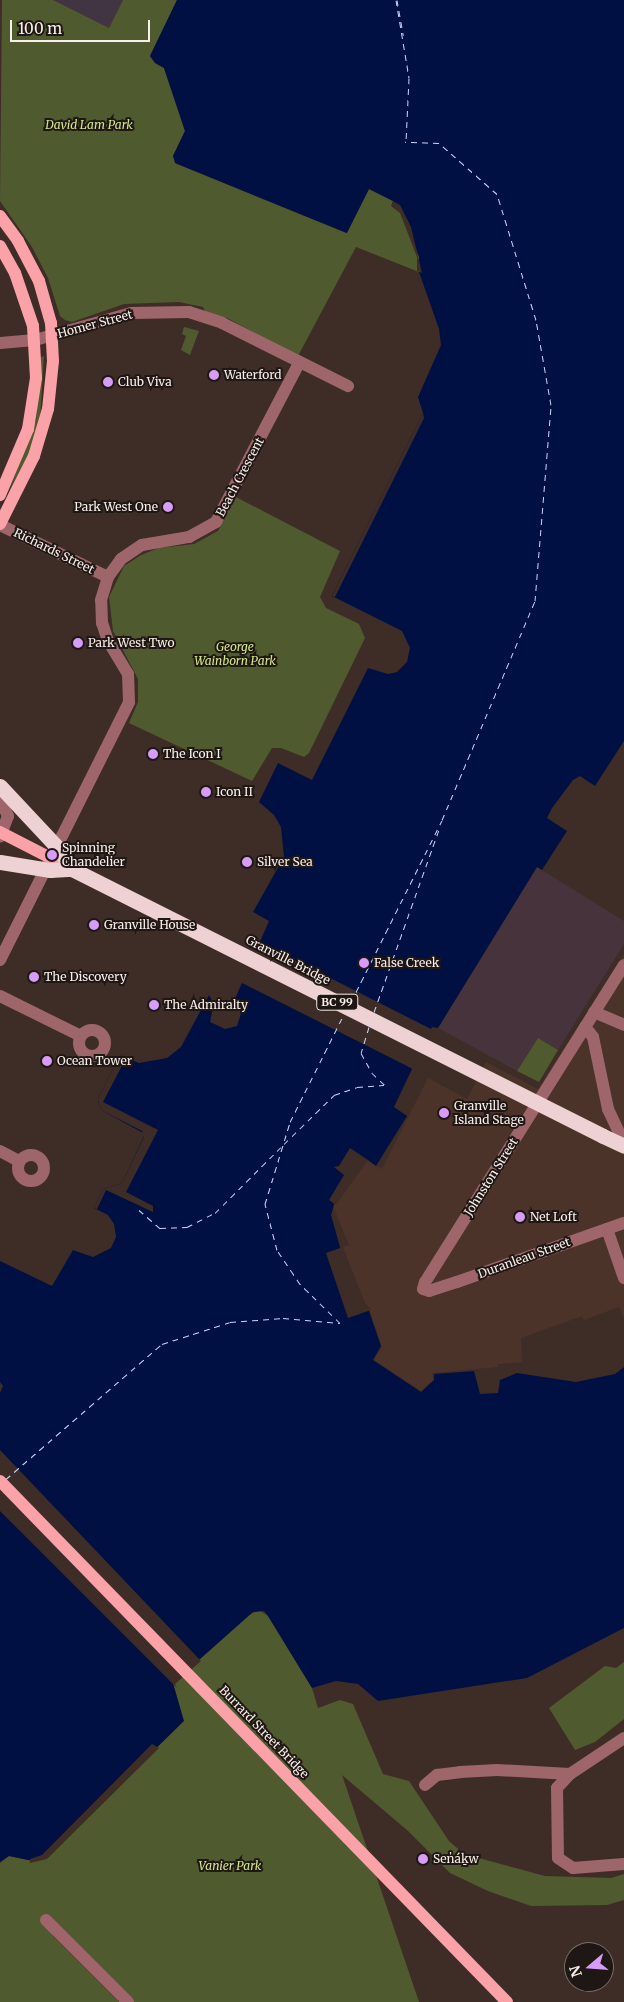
<!DOCTYPE html>
<meta charset="utf-8">
<style>
body{margin:0}
#map{position:relative;width:624px;height:2002px;overflow:hidden;background:#3e2d26;font-family:Merriweather,serif}
div>[style]{position:absolute}
.built>*{inset:0;background:#4b332a}
.industrial>*{inset:0;background:#46333b}
.education>*{inset:0;background:#413443}
.green>*{inset:0;background:#505a2f}
.water>*{inset:0;background:#001043}
.pier>*{inset:0;background:#3e2d26}
.ferry>*{height:1px;margin-top:-0.5px;transform-origin:0;background:repeating-linear-gradient(90deg,#c5d8fa 0 6px,transparent 0 11px)}
.minor>*{height:12px;margin:-6px;padding:0 6px;transform-origin:6px;border-radius:6px;background:#9e666b}
.minor>.ring{margin:-6px;padding:0;box-sizing:content-box;background:none;border:12px solid #9e666b;border-radius:50%}
.major>*{height:12px;margin:-6px;padding:0 6px;transform-origin:6px;border-radius:6px;background:#fba1a8}
.highway>*{height:15px;margin:-7.5px;padding:0 7.5px;transform-origin:7.5px;border-radius:7.5px;background:#eed1d3}
.major-bridge>*{height:12px;margin:-6px;padding:0 6px;transform-origin:6px;border-radius:6px;background:#fba1a8}
.highway-bridge>*{height:15px;margin:-7.5px;padding:0 7.5px;transform-origin:7.5px;border-radius:7.5px;background:#eed1d3}
.dots>*{width:14px;height:14px;translate:-50% -50%;box-sizing:border-box;border:2px solid #1f1714;border-radius:50%}
span{translate:-50% -50%;white-space:nowrap;text-align:center;line-height:1.15;-webkit-text-stroke:4px #1f1714;paint-order:stroke}
.shield-label span{padding:1px 4px;background:#1f1714;border:1px solid;border-radius:4px;-webkit-text-stroke-width:0}
.shield-label{font-size:11px;color:#f9eee9;font-weight:700}
.park-label{font-size:12px;color:#d1e984;font-style:italic}
.street-label{font-size:12px;color:#f9eee9}
.poi-label{font-size:12px;color:#f9eee9}
.left{translate:0 -50%;text-align:left}
.right{translate:-100% -50%;text-align:right}
.north{position:absolute;left:564px;top:1942px;width:50px;height:50px;box-sizing:border-box;background:#1f1714;border:1px solid #766d69;border-radius:50%;rotate:252deg;font-size:14px;font-weight:700;line-height:20px;text-align:center;color:#f9eee9}
.north::after{content:'';display:block;margin:auto;width:18px;height:22px;background:#d79bf9;clip-path:polygon(50% 0,100% 100%,50% 72%,0 100%)}
.scale{position:absolute;left:10px;top:20px;width:140px;height:22px;box-sizing:border-box;border:2px solid #f9eee9;border-top:0;padding-left:6px;font-size:15px;line-height:18px;white-space:nowrap;color:#f9eee9;-webkit-text-stroke:4px #1f1714;paint-order:stroke}
</style>
<div id="map">
<div class="built">
<i style="clip-path:polygon(624px 954px,624px 1318px,619px 1307px,584px 1320px,582px 1316px,521px 1338px,522px 1362px,498px 1364px,498px 1367px,432px 1373px,433px 1380px,421px 1391px,374px 1360px,382px 1347px,370px 1311px,326px 1253px,349px 1245px,330px 1199px,360px 1157px,382px 1169px,428px 1078px,467px 1099px,486px 1062px,538px 1089px)"></i>
</div>
<div class="industrial">
<i style="clip-path:polygon(537px 867px,624px 921px,624px 944px,558px 1050px,538px 1038px,517px 1071px,438px 1028px)"></i>
</div>
<div class="education">
<i style="clip-path:polygon(53px 0,123px 0,109px 28px)"></i>
</div>
<div class="green">
<i style="clip-path:polygon(2px 0,53px 0,109px 28px,123px 0,177px 0,150px 56px,155px 63px,164px 68px,185px 131px,173px 156px,177px 164px,346px 233px,369px 189px,393px 201px,402px 212px,419px 257px,419px 272px,356px 247px,298px 356px,227px 318px,205px 312px,203px 307px,179px 302px,124px 304px,72px 322px,65px 320px,60px 316px,48px 278px,32px 247px,0 201px)"></i>
<i style="clip-path:polygon(184px 327px,199px 331px,190px 355px,181px 350px,186px 336px,182px 334px)"></i>
<i style="clip-path:polygon(44px 356px,40px 421px,32px 452px,4px 505px,36px 420px,41px 357px)"></i>
<i style="clip-path:polygon(236px 497px,340px 551px,320px 597px,326px 608px,359px 624px,365px 638px,309px 753px,304px 757px,281px 748px,272px 748px,252px 781px,129px 723px,138px 702px,138px 679px,113px 631px,109px 597px,124px 566px,141px 555px,159px 548px,194px 544px,218px 531px)"></i>
<i style="clip-path:polygon(538px 1038px,558px 1050px,539px 1082px,517px 1071px)"></i>
<i style="clip-path:polygon(259px 1610px,268px 1616px,312px 1688px,318px 1708px,340px 1700px,353px 1704px,383px 1774px,409px 1781px,449px 1841px,464px 1854px,545px 1876px,611px 1878px,624px 1874px,624px 1900px,607px 1905px,531px 1906px,488px 1891px,450px 1873px,407px 1830px,342px 1775px,419px 2002px,134px 2002px,60px 1926px,53px 1936px,119px 2002px,0 2002px,0 1863px,9px 1856px,33px 1861px,173px 1683px,249px 1615px)"></i>
<i style="clip-path:polygon(624px 1662px,624px 1719px,595px 1742px,575px 1750px,549px 1708px,605px 1666px,616px 1668px)"></i>
</div>
<div class="water">
<i style="clip-path:polygon(177px 0,624px 0,624px 741px,595px 786px,580px 776px,573px 780px,552px 808px,547px 818px,567px 831px,542px 870px,537px 867px,438px 1028px,432px 1027px,394px 1107px,407px 1116px,376px 1166px,368px 1160px,363px 1162px,336px 1198px,331px 1215px,340px 1247px,362px 1304px,369px 1311px,381px 1346px,373px 1360px,421px 1392px,434px 1380px,434px 1374px,474px 1371px,480px 1394px,498px 1393px,500px 1380px,517px 1373px,576px 1382px,615px 1374px,624px 1367px,624px 1628px,527px 1678px,378px 1701px,358px 1684px,336px 1681px,312px 1688px,268px 1616px,264px 1611px,253px 1612px,173px 1683px,184px 1721px,45px 1857px,33px 1861px,9px 1856px,0 1862px,0 1393px,3px 1386px,0 1382px,0 1261px,52px 1286px,73px 1250px,93px 1257px,111px 1248px,116px 1237px,114px 1224px,108px 1215px,94px 1208px,103px 1189px,122px 1183px,145px 1134px,103px 1111px,99px 1105px,98px 1099px,120px 1055px,139px 1063px,167px 1058px,181px 1047px,209px 995px,215px 1006px,234px 1001px,269px 921px,253px 912px,284px 857px,281px 827px,274px 815px,259px 802px,278px 763px,312px 780px,368px 668px,388px 674px,397px 672px,407px 662px,410px 648px,402px 631px,332px 596px,423px 413px,418px 397px,441px 345px,439px 329px,419px 272px,419px 257px,402px 212px,392px 204px,393px 201px,369px 189px,347px 233px,175px 163px,173px 156px,185px 131px,164px 68px,155px 63px,150px 56px)"></i>
</div>
<div class="pier">
<i style="clip-path:polygon(393px 201px,400px 205px,411px 227px,422px 273px,417px 271px,417px 257px,400px 213px,391px 206px)"></i>
<i style="clip-path:polygon(423px 413px,424px 418px,335px 597px,332px 596px)"></i>
<i style="clip-path:polygon(257px 941px,433px 1030px,413px 1069px,238px 981px)"></i>
<i style="clip-path:polygon(215px 998px,216px 1003px,230px 1000px,243px 1007px,237px 1026px,225px 1029px,210px 1022px)"></i>
<i style="clip-path:polygon(120px 1055px,126px 1058px,103px 1102px,158px 1130px,126px 1192px,153px 1206px,153px 1212px,106px 1190px,97px 1209px,94px 1208px,103px 1189px,122px 1183px,144px 1137px,142px 1131px,103px 1111px,99px 1105px,98px 1099px)"></i>
<i style="clip-path:polygon(350px 1148px,368px 1160px,336px 1205px,329px 1200px,344px 1175px,334px 1167px,339px 1166px)"></i>
<i style="clip-path:polygon(343px 1247px,365px 1303px,371px 1310px,348px 1318px,326px 1253px)"></i>
<i style="clip-path:polygon(0 1450px,201px 1661px,175px 1684px,177px 1688px,0 1511px)"></i>
<i style="clip-path:polygon(152px 1744px,159px 1748px,47px 1859px,30px 1863px,30px 1859px,42px 1855px)"></i>
</div>
<div class="ferry">
<i style="left:396px;top:0;width:79px;rotate:80.5deg"></i>
<i style="left:409px;top:78px;width:64px;rotate:92.7deg"></i>
<i style="left:397px;top:0;width:36px;rotate:80deg"></i>
<i style="left:351px;top:1002px;width:203px;rotate:-63.4deg"></i>
<i style="left:442px;top:820px;width:238px;rotate:-67deg"></i>
<i style="left:535px;top:601px;width:197px;rotate:-85.3deg"></i>
<i style="left:551px;top:405px;width:86px;rotate:-100deg"></i>
<i style="left:536px;top:320px;width:132px;rotate:-107.2deg"></i>
<i style="left:497px;top:194px;width:77px;rotate:-138.7deg"></i>
<i style="left:439px;top:143px;width:34px;rotate:-178deg"></i>
<i style="left:374px;top:1012px;width:196px;rotate:-70.4deg"></i>
<i style="left:369px;top:1027px;width:27px;rotate:107deg"></i>
<i style="left:361px;top:1053px;width:23px;rotate:61deg"></i>
<i style="left:372px;top:1073px;width:18px;rotate:43deg"></i>
<i style="left:284px;top:1144px;width:70px;rotate:-44.4deg"></i>
<i style="left:334px;top:1095px;width:24px;rotate:-19deg"></i>
<i style="left:357px;top:1087px;width:27px;rotate:-4deg"></i>
<i style="left:139px;top:1210px;width:28px;rotate:41deg"></i>
<i style="left:160px;top:1228px;width:27px;rotate:-2deg"></i>
<i style="left:187px;top:1227px;width:31px;rotate:-27deg"></i>
<i style="left:215px;top:1213px;width:93px;rotate:-45deg"></i>
<i style="left:340px;top:1323px;width:56px;rotate:-135.7deg"></i>
<i style="left:300px;top:1284px;width:41px;rotate:-124.1deg"></i>
<i style="left:277px;top:1250px;width:48px;rotate:-104.6deg"></i>
<i style="left:265px;top:1204px;width:86px;rotate:-73deg"></i>
<i style="left:290px;top:1122px;width:121px;rotate:-63.4deg"></i>
<i style="left:6px;top:1479px;width:206px;rotate:-40.9deg"></i>
<i style="left:162px;top:1344px;width:71px;rotate:-17.9deg"></i>
<i style="left:230px;top:1322px;width:53px;rotate:-4.3deg"></i>
<i style="left:283px;top:1318px;width:57px;rotate:5deg"></i>
</div>
<div class="minor">
<i style="left:0;top:343px;width:35px;rotate:-5deg"></i>
<i style="left:35px;top:340px;width:100px;rotate:-15.7deg"></i>
<i style="left:131px;top:313px;width:58px;rotate:-1deg"></i>
<i style="left:189px;top:312px;width:35px;rotate:18deg"></i>
<i style="left:222px;top:323px;width:141px;rotate:26.6deg"></i>
<i style="left:0;top:525px;width:120px;rotate:25.7deg"></i>
<i style="left:0;top:799px;width:19px;rotate:65deg"></i>
<i style="left:8px;top:816px;width:22px;rotate:111deg"></i>
<i style="left:0;top:960px;width:288px;rotate:-63.4deg"></i>
<i style="left:129px;top:702px;width:28px;rotate:-92deg"></i>
<i style="left:128px;top:674px;width:39px;rotate:-121deg"></i>
<i style="left:108px;top:641px;width:19px;rotate:-108deg"></i>
<i style="left:102px;top:623px;width:23px;rotate:-92deg"></i>
<i style="left:101px;top:600px;width:24px;rotate:-73deg"></i>
<i style="left:108px;top:577px;width:22px;rotate:-54deg"></i>
<i style="left:121px;top:559px;width:25px;rotate:-34deg"></i>
<i style="left:142px;top:545px;width:48px;rotate:-9.7deg"></i>
<i style="left:189px;top:537px;width:31px;rotate:-29deg"></i>
<i style="left:216px;top:522px;width:179px;rotate:-62.4deg"></i>
<i style="left:624px;top:965px;width:374px;rotate:122.1deg"></i>
<i style="left:425px;top:1282px;width:7px;rotate:106deg"></i>
<i style="left:423px;top:1289px;width:6px;rotate:18deg"></i>
<i style="left:429px;top:1291px;width:29px;rotate:-18deg"></i>
<i style="left:457px;top:1282px;width:177px;rotate:-19.5deg"></i>
<i style="left:0;top:996px;width:90px;rotate:26.3deg"></i>
<i style="left:594px;top:1012px;width:33px;rotate:23deg"></i>
<i style="left:585px;top:1027px;width:13px;rotate:51deg"></i>
<i style="left:593px;top:1037px;width:74px;rotate:78.2deg"></i>
<i style="left:608px;top:1109px;width:38px;rotate:65deg"></i>
<i class="ring" style="left:79px;top:1030px;width:14px;height:14px"></i>
<i style="left:0;top:1151px;width:21px;rotate:28deg"></i>
<i class="ring" style="left:18px;top:1155px;width:14px;height:14px"></i>
<i style="left:607px;top:1229px;width:52px;rotate:70.9deg"></i>
<i style="left:570px;top:1774px;width:19px;rotate:133deg"></i>
<i style="left:557px;top:1788px;width:70px;rotate:89.2deg"></i>
<i style="left:558px;top:1858px;width:18px;rotate:34deg"></i>
<i style="left:573px;top:1868px;width:51px;rotate:-4.5deg"></i>
<i style="left:425px;top:1785px;width:16px;rotate:-40deg"></i>
<i style="left:437px;top:1775px;width:23px;rotate:-7deg"></i>
<i style="left:460px;top:1772px;width:37px;rotate:-3deg"></i>
<i style="left:497px;top:1770px;width:73px;rotate:3.1deg"></i>
<i style="left:570px;top:1774px;width:65px;rotate:-33.7deg"></i>
<i style="left:46px;top:1920px;width:116px;rotate:45deg"></i>
</div>
<div class="major">
<i style="left:0;top:216px;width:31px;rotate:54deg"></i>
<i style="left:18px;top:241px;width:45px;rotate:62.3deg"></i>
<i style="left:39px;top:281px;width:44px;rotate:74.1deg"></i>
<i style="left:51px;top:323px;width:38px;rotate:87deg"></i>
<i style="left:53px;top:361px;width:48px;rotate:95.9deg"></i>
<i style="left:48px;top:409px;width:49px;rotate:106.6deg"></i>
<i style="left:34px;top:456px;width:76px;rotate:116.6deg"></i>
<i style="left:0;top:246px;width:31px;rotate:61deg"></i>
<i style="left:15px;top:273px;width:56px;rotate:71.2deg"></i>
<i style="left:33px;top:326px;width:52px;rotate:86.7deg"></i>
<i style="left:36px;top:378px;width:52px;rotate:98.9deg"></i>
<i style="left:28px;top:429px;width:72px;rotate:113deg"></i>
<i style="left:0;top:1481px;width:727px;rotate:45.78deg"></i>
</div>
<div class="highway">
<i style="left:603px;top:1136px;width:23px;rotate:25deg"></i>
</div>
<div class="major-bridge">
<i style="left:0;top:832px;width:81px;rotate:27.2deg"></i>
</div>
<div class="highway-bridge">
<i style="left:0;top:786px;width:86px;rotate:46.9deg"></i>
<i style="left:59px;top:849px;width:24px;rotate:57deg"></i>
<i style="left:0;top:862px;width:51px;rotate:9.1deg"></i>
<i style="left:50px;top:870px;width:22px;rotate:-3deg"></i>
<i style="left:72px;top:869px;width:594px;rotate:26.69deg"></i>
</div>
<div class="dots">
<i style="left:214px;top:375px;background:#d79bf9"></i>
<i style="left:108px;top:382px;background:#d79bf9"></i>
<i style="left:168px;top:507px;background:#d79bf9"></i>
<i style="left:78px;top:643px;background:#d79bf9"></i>
<i style="left:153px;top:754px;background:#d79bf9"></i>
<i style="left:206px;top:792px;background:#d79bf9"></i>
<i style="left:52px;top:855px;background:#d79bf9"></i>
<i style="left:247px;top:862px;background:#d79bf9"></i>
<i style="left:94px;top:925px;background:#d79bf9"></i>
<i style="left:364px;top:963px;background:#d79bf9"></i>
<i style="left:34px;top:977px;background:#d79bf9"></i>
<i style="left:154px;top:1005px;background:#d79bf9"></i>
<i style="left:47px;top:1061px;background:#d79bf9"></i>
<i style="left:444px;top:1113px;background:#d79bf9"></i>
<i style="left:520px;top:1217px;background:#d79bf9"></i>
<i style="left:423px;top:1859px;background:#d79bf9"></i>
</div>
<div class="shield-label">
<span style="left:337px;top:1002px">BC 99</span>
</div>
<div class="park-label">
<span style="left:89px;top:125px">David Lam Park</span>
<span style="left:235px;top:654px">George<br>Wainborn Park</span>
<span style="left:230px;top:1866px">Vanier Park</span>
</div>
<div class="street-label">
<span style="left:95px;top:324px;rotate:-15deg">Homer Street</span>
<span style="left:240px;top:477px;rotate:-62deg">Beach Crescent</span>
<span style="left:54px;top:551px;rotate:26deg">Richards Street</span>
<span style="left:288px;top:960px;rotate:27deg">Granville Bridge</span>
<span style="left:491px;top:1177px;rotate:-58deg">Johnston Street</span>
<span style="left:524px;top:1258px;rotate:-20deg">Duranleau Street</span>
<span style="left:264px;top:1732px;rotate:46deg">Burrard Street Bridge</span>
</div>
<div class="poi-label">
<span class="left" style="left:224px;top:375px">Waterford</span>
<span class="left" style="left:118px;top:382px">Club Viva</span>
<span class="right" style="left:158px;top:507px">Park West One</span>
<span class="left" style="left:88px;top:643px">Park West Two</span>
<span class="left" style="left:163px;top:754px">The Icon I</span>
<span class="left" style="left:216px;top:792px">Icon II</span>
<span class="left" style="left:62px;top:855px">Spinning<br>Chandelier</span>
<span class="left" style="left:257px;top:862px">Silver Sea</span>
<span class="left" style="left:104px;top:925px">Granville House</span>
<span class="left" style="left:374px;top:963px">False Creek</span>
<span class="left" style="left:44px;top:977px">The Discovery</span>
<span class="left" style="left:164px;top:1005px">The Admiralty</span>
<span class="left" style="left:57px;top:1061px">Ocean Tower</span>
<span class="left" style="left:454px;top:1113px">Granville<br>Island Stage</span>
<span class="left" style="left:530px;top:1217px">Net Loft</span>
<span class="left" style="left:433px;top:1859px">Sen̓áḵw</span>
</div>
<div class="north">N</div>
<div class="scale">100 m</div>
</div>
